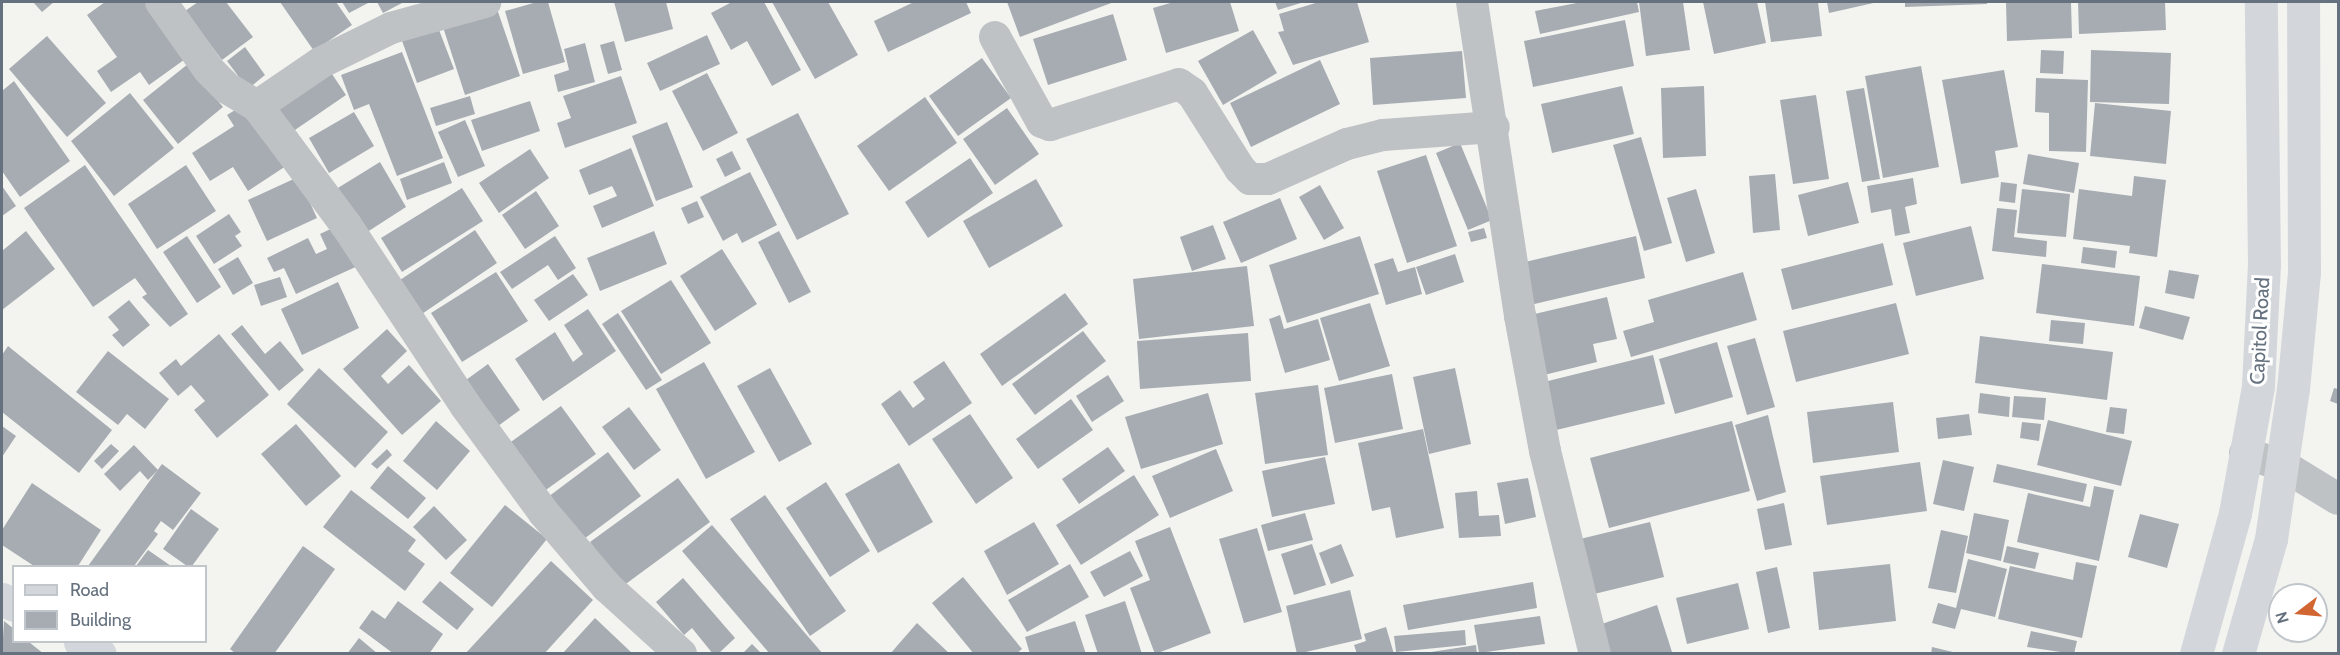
<!DOCTYPE html>
<style>
body{margin:0}
#map{position:relative;width:2340px;height:655px;overflow:hidden;background:#f3f4f0;font-family:Cabin,sans-serif}
div>[style]{position:absolute}
.building>*{inset:0;background:#a6acb2}
.street>*{height:32px;margin:-16px;padding:0 16px;transform-origin:16px;border-radius:16px;background:#bfc2c5}
.secondary>*{height:33px;margin:-16.5px;padding:0 16.5px;transform-origin:16.5px;border-radius:16.5px;background:#d3d7db}
span{translate:-50% -50%;white-space:nowrap;text-align:center;line-height:1.15;-webkit-text-stroke:6px #fff;paint-order:stroke}
.street-label{font-size:20px;color:#65717e}
.frame{position:absolute;inset:0;border:3px solid #65717e;pointer-events:none}
.legend{position:absolute;left:12px;top:565px;width:195px;height:78px;box-sizing:border-box;background:#fff;border:2px solid #c1c6cb;margin:0;padding:8px 10px;list-style:none;font-size:18px;color:#65717e}
.legend li{display:flex;align-items:center;gap:12px;height:30px}
.legend b{width:30px;border:2px solid #c1c6cb}
.north{position:absolute;left:2268px;top:583px;width:60px;height:60px;box-sizing:border-box;background:#fff;border:2px solid #c1c6cb;border-radius:50%;rotate:254deg;font-size:16px;font-weight:700;line-height:24px;text-align:center;color:#65717e}
.north::after{content:'';display:block;margin:auto;width:21px;height:27px;background:#d16632;clip-path:polygon(50% 0,100% 100%,50% 72%,0 100%)}
</style>
<div id="map">
<div class="building">
<i style="clip-path:polygon(33px 2px,54px 2px,42px 12px)"></i>
<i style="clip-path:polygon(105px 2px,149px 2px,188px 57px,149px 85px,140px 72px,111px 92px,97px 71px,117px 57px,87px 15px)"></i>
<i style="clip-path:polygon(198px 2px,226px 2px,253px 37px,222px 60px,185px 11px)"></i>
<i style="clip-path:polygon(280px 2px,336px 2px,352px 25px,314px 51px)"></i>
<i style="clip-path:polygon(342px 2px,370px 2px,349px 13px)"></i>
<i style="clip-path:polygon(377px 2px,404px 2px,383px 13px)"></i>
<i style="clip-path:polygon(537px 2px,548px 2px,565px 62px,523px 74px,505px 11px)"></i>
<i style="clip-path:polygon(614px 2px,666px 2px,673px 29px,625px 42px)"></i>
<i style="clip-path:polygon(732px 2px,764px 2px,801px 70px,772px 86px,747px 41px,731px 50px,711px 13px)"></i>
<i style="clip-path:polygon(772px 2px,828px 2px,858px 55px,815px 79px)"></i>
<i style="clip-path:polygon(914px 2px,966px 2px,971px 13px,888px 52px,874px 21px)"></i>
<i style="clip-path:polygon(1007px 2px,1114px 2px,1020px 37px)"></i>
<i style="clip-path:polygon(1174px 2px,1230px 2px,1239px 31px,1166px 53px,1153px 8px)"></i>
<i style="clip-path:polygon(1275px 2px,1304px 2px,1278px 10px)"></i>
<i style="clip-path:polygon(1319px 2px,1357px 2px,1369px 42px,1293px 65px,1278px 32px,1284px 31px,1279px 14px)"></i>
<i style="clip-path:polygon(1582px 2px,1637px 2px,1639px 12px,1540px 34px,1535px 11px)"></i>
<i style="clip-path:polygon(1639px 2px,1683px 2px,1690px 50px,1646px 56px)"></i>
<i style="clip-path:polygon(1703px 2px,1757px 2px,1766px 43px,1714px 54px)"></i>
<i style="clip-path:polygon(1765px 2px,1818px 2px,1822px 36px,1771px 42px)"></i>
<i style="clip-path:polygon(1827px 2px,1878px 2px,1829px 13px)"></i>
<i style="clip-path:polygon(1905px 2px,1987px 2px,1987px 4px,1905px 7px)"></i>
<i style="clip-path:polygon(2006px 2px,2071px 2px,2072px 38px,2007px 41px)"></i>
<i style="clip-path:polygon(2078px 2px,2165px 2px,2166px 30px,2079px 34px)"></i>
<i style="clip-path:polygon(497px 9px,520px 76px,465px 95px,443px 27px)"></i>
<i style="clip-path:polygon(1113px 14px,1127px 60px,1048px 85px,1033px 39px)"></i>
<i style="clip-path:polygon(1625px 20px,1634px 66px,1533px 87px,1524px 41px)"></i>
<i style="clip-path:polygon(436px 22px,454px 69px,417px 83px,400px 35px)"></i>
<i style="clip-path:polygon(1253px 30px,1277px 73px,1223px 105px,1198px 61px)"></i>
<i style="clip-path:polygon(707px 35px,720px 64px,660px 91px,647px 63px)"></i>
<i style="clip-path:polygon(47px 36px,106px 103px,67px 137px,9px 69px)"></i>
<i style="clip-path:polygon(614px 41px,622px 70px,608px 74px,600px 45px)"></i>
<i style="clip-path:polygon(585px 43px,595px 82px,558px 92px,554px 75px,569px 70px,564px 49px)"></i>
<i style="clip-path:polygon(245px 47px,265px 75px,248px 89px,227px 61px)"></i>
<i style="clip-path:polygon(2041px 50px,2064px 51px,2063px 74px,2040px 73px)"></i>
<i style="clip-path:polygon(2091px 50px,2171px 53px,2169px 104px,2090px 102px)"></i>
<i style="clip-path:polygon(1462px 51px,1466px 98px,1373px 105px,1370px 58px)"></i>
<i style="clip-path:polygon(402px 52px,443px 158px,397px 176px,369px 104px,354px 110px,341px 75px)"></i>
<i style="clip-path:polygon(982px 58px,1011px 98px,958px 136px,929px 96px)"></i>
<i style="clip-path:polygon(1320px 60px,1340px 104px,1251px 147px,1230px 103px)"></i>
<i style="clip-path:polygon(188px 64px,223px 107px,178px 144px,143px 100px)"></i>
<i style="clip-path:polygon(1921px 66px,1939px 167px,1883px 178px,1865px 76px)"></i>
<i style="clip-path:polygon(328px 68px,346px 95px,292px 132px,273px 104px)"></i>
<i style="clip-path:polygon(2004px 70px,2018px 147px,1995px 151px,1999px 177px,1961px 184px,1942px 80px)"></i>
<i style="clip-path:polygon(707px 73px,738px 133px,703px 151px,672px 91px)"></i>
<i style="clip-path:polygon(621px 76px,637px 123px,565px 148px,557px 123px,571px 118px,563px 96px)"></i>
<i style="clip-path:polygon(2036px 78px,2088px 80px,2086px 152px,2049px 151px,2049px 113px,2035px 112px)"></i>
<i style="clip-path:polygon(14px 81px,70px 161px,20px 197px,2px 171px,2px 91px)"></i>
<i style="clip-path:polygon(1622px 86px,1634px 134px,1552px 153px,1541px 104px)"></i>
<i style="clip-path:polygon(1704px 86px,1706px 156px,1663px 158px,1661px 88px)"></i>
<i style="clip-path:polygon(1864px 88px,1880px 179px,1862px 182px,1846px 91px)"></i>
<i style="clip-path:polygon(130px 93px,174px 148px,114px 196px,71px 141px)"></i>
<i style="clip-path:polygon(1816px 95px,1829px 179px,1793px 184px,1780px 100px)"></i>
<i style="clip-path:polygon(470px 96px,475px 114px,436px 126px,430px 108px)"></i>
<i style="clip-path:polygon(925px 97px,957px 143px,889px 191px,857px 146px)"></i>
<i style="clip-path:polygon(530px 101px,540px 131px,482px 151px,471px 120px)"></i>
<i style="clip-path:polygon(2095px 103px,2171px 111px,2166px 164px,2090px 156px)"></i>
<i style="clip-path:polygon(245px 104px,286px 166px,248px 191px,233px 167px,210px 181px,192px 153px,234px 126px,227px 115px)"></i>
<i style="clip-path:polygon(1007px 108px,1039px 154px,995px 185px,963px 139px)"></i>
<i style="clip-path:polygon(354px 112px,374px 146px,329px 173px,309px 138px)"></i>
<i style="clip-path:polygon(798px 113px,849px 214px,797px 240px,746px 139px)"></i>
<i style="clip-path:polygon(465px 120px,485px 166px,458px 177px,438px 132px)"></i>
<i style="clip-path:polygon(667px 122px,693px 187px,656px 201px,632px 136px)"></i>
<i style="clip-path:polygon(1641px 137px,1672px 243px,1644px 251px,1613px 145px)"></i>
<i style="clip-path:polygon(1460px 143px,1492px 220px,1468px 230px,1436px 153px)"></i>
<i style="clip-path:polygon(631px 148px,654px 206px,602px 228px,593px 206px,617px 196px,612px 186px,589px 195px,579px 170px)"></i>
<i style="clip-path:polygon(530px 149px,549px 178px,499px 213px,479px 183px)"></i>
<i style="clip-path:polygon(732px 151px,741px 169px,725px 177px,716px 159px)"></i>
<i style="clip-path:polygon(2028px 154px,2079px 163px,2074px 193px,2023px 184px)"></i>
<i style="clip-path:polygon(1426px 155px,1457px 246px,1407px 263px,1377px 171px)"></i>
<i style="clip-path:polygon(970px 158px,993px 193px,928px 238px,905px 202px)"></i>
<i style="clip-path:polygon(380px 162px,406px 207px,361px 236px,333px 191px)"></i>
<i style="clip-path:polygon(444px 162px,452px 183px,407px 200px,400px 179px)"></i>
<i style="clip-path:polygon(85px 165px,188px 314px,170px 327px,142px 297px,147px 294px,135px 278px,93px 307px,24px 208px)"></i>
<i style="clip-path:polygon(186px 165px,216px 211px,157px 249px,128px 204px)"></i>
<i style="clip-path:polygon(750px 172px,777px 225px,742px 243px,737px 233px,723px 241px,700px 197px)"></i>
<i style="clip-path:polygon(1775px 174px,1780px 230px,1753px 233px,1749px 176px)"></i>
<i style="clip-path:polygon(2134px 176px,2166px 180px,2157px 257px,2129px 253px,2130px 246px,2073px 239px,2079px 189px,2132px 196px)"></i>
<i style="clip-path:polygon(298px 177px,317px 218px,267px 241px,248px 200px)"></i>
<i style="clip-path:polygon(1913px 178px,1917px 204px,1905px 207px,1910px 233px,1895px 236px,1891px 209px,1871px 213px,1867px 186px)"></i>
<i style="clip-path:polygon(1036px 179px,1063px 226px,989px 268px,963px 221px)"></i>
<i style="clip-path:polygon(1848px 182px,1859px 223px,1808px 236px,1798px 195px)"></i>
<i style="clip-path:polygon(2001px 182px,2017px 184px,2015px 203px,1999px 201px)"></i>
<i style="clip-path:polygon(1320px 185px,1344px 228px,1324px 240px,1299px 197px)"></i>
<i style="clip-path:polygon(2px 186px,16px 206px,2px 216px)"></i>
<i style="clip-path:polygon(462px 188px,483px 221px,402px 272px,381px 238px)"></i>
<i style="clip-path:polygon(1696px 189px,1715px 253px,1686px 262px,1667px 198px)"></i>
<i style="clip-path:polygon(2022px 189px,2070px 194px,2066px 237px,2017px 233px)"></i>
<i style="clip-path:polygon(536px 191px,559px 226px,525px 249px,502px 215px)"></i>
<i style="clip-path:polygon(1280px 198px,1297px 239px,1241px 263px,1223px 222px)"></i>
<i style="clip-path:polygon(697px 201px,704px 217px,688px 224px,681px 208px)"></i>
<i style="clip-path:polygon(1997px 208px,2017px 210px,2014px 237px,2047px 241px,2046px 257px,1992px 251px)"></i>
<i style="clip-path:polygon(229px 214px,241px 232px,235px 236px,242px 246px,214px 264px,196px 236px)"></i>
<i style="clip-path:polygon(341px 224px,360px 265px,296px 294px,284px 268px,274px 272px,267px 258px,308px 238px,316px 254px,327px 249px,320px 234px)"></i>
<i style="clip-path:polygon(1213px 225px,1226px 259px,1192px 271px,1180px 237px)"></i>
<i style="clip-path:polygon(1971px 226px,1984px 279px,1916px 296px,1903px 243px)"></i>
<i style="clip-path:polygon(1484px 228px,1487px 238px,1471px 242px,1468px 232px)"></i>
<i style="clip-path:polygon(475px 230px,497px 263px,413px 320px,391px 286px)"></i>
<i style="clip-path:polygon(26px 231px,55px 269px,2px 310px,2px 251px)"></i>
<i style="clip-path:polygon(654px 231px,667px 264px,600px 291px,587px 258px)"></i>
<i style="clip-path:polygon(779px 231px,811px 292px,789px 303px,758px 242px)"></i>
<i style="clip-path:polygon(187px 236px,221px 287px,197px 303px,163px 252px)"></i>
<i style="clip-path:polygon(555px 236px,576px 268px,558px 280px,548px 265px,512px 289px,500px 272px)"></i>
<i style="clip-path:polygon(1360px 236px,1379px 294px,1287px 323px,1269px 265px)"></i>
<i style="clip-path:polygon(1636px 236px,1645px 278px,1526px 306px,1516px 264px)"></i>
<i style="clip-path:polygon(1883px 243px,1893px 285px,1792px 310px,1781px 269px)"></i>
<i style="clip-path:polygon(2083px 247px,2117px 251px,2115px 268px,2081px 263px)"></i>
<i style="clip-path:polygon(722px 249px,757px 304px,715px 331px,680px 276px)"></i>
<i style="clip-path:polygon(1455px 254px,1464px 282px,1426px 295px,1416px 267px)"></i>
<i style="clip-path:polygon(238px 257px,253px 283px,233px 295px,218px 269px)"></i>
<i style="clip-path:polygon(1393px 258px,1398px 272px,1415px 267px,1422px 294px,1386px 305px,1374px 264px)"></i>
<i style="clip-path:polygon(2042px 264px,2140px 276px,2134px 326px,2036px 313px)"></i>
<i style="clip-path:polygon(1247px 266px,1254px 326px,1139px 339px,1133px 279px)"></i>
<i style="clip-path:polygon(2169px 270px,2199px 275px,2194px 299px,2165px 293px)"></i>
<i style="clip-path:polygon(496px 272px,528px 321px,462px 362px,431px 313px)"></i>
<i style="clip-path:polygon(1743px 272px,1757px 320px,1631px 357px,1623px 331px,1654px 322px,1648px 300px)"></i>
<i style="clip-path:polygon(573px 274px,588px 295px,549px 321px,534px 300px)"></i>
<i style="clip-path:polygon(280px 277px,287px 297px,261px 306px,254px 285px)"></i>
<i style="clip-path:polygon(671px 280px,711px 343px,661px 374px,621px 311px)"></i>
<i style="clip-path:polygon(338px 282px,359px 328px,302px 355px,281px 309px)"></i>
<i style="clip-path:polygon(1065px 293px,1088px 324px,1002px 386px,980px 354px)"></i>
<i style="clip-path:polygon(1607px 297px,1617px 339px,1593px 344px,1597px 362px,1540px 376px,1526px 316px)"></i>
<i style="clip-path:polygon(129px 300px,150px 325px,123px 347px,112px 335px,119px 330px,108px 317px)"></i>
<i style="clip-path:polygon(1370px 303px,1390px 366px,1339px 381px,1320px 318px)"></i>
<i style="clip-path:polygon(1896px 303px,1909px 354px,1796px 382px,1783px 331px)"></i>
<i style="clip-path:polygon(2145px 306px,2190px 317px,2183px 340px,2139px 328px)"></i>
<i style="clip-path:polygon(588px 309px,616px 351px,543px 401px,515px 359px,555px 332px,573px 362px,583px 354px,564px 325px)"></i>
<i style="clip-path:polygon(618px 313px,662px 380px,646px 390px,602px 324px)"></i>
<i style="clip-path:polygon(1280px 315px,1284px 329px,1318px 319px,1330px 360px,1285px 373px,1269px 319px)"></i>
<i style="clip-path:polygon(2051px 320px,2085px 323px,2083px 344px,2049px 341px)"></i>
<i style="clip-path:polygon(242px 325px,265px 354px,280px 341px,304px 370px,279px 391px,231px 334px)"></i>
<i style="clip-path:polygon(387px 329px,407px 351px,381px 376px,388px 384px,409px 365px,441px 401px,402px 435px,343px 369px)"></i>
<i style="clip-path:polygon(1083px 331px,1106px 361px,1035px 415px,1012px 384px)"></i>
<i style="clip-path:polygon(1248px 333px,1251px 381px,1140px 389px,1137px 341px)"></i>
<i style="clip-path:polygon(219px 334px,269px 395px,217px 438px,194px 410px,205px 401px,191px 385px,178px 396px,159px 373px,176px 359px,181px 366px)"></i>
<i style="clip-path:polygon(1980px 336px,2113px 352px,2107px 400px,1975px 383px)"></i>
<i style="clip-path:polygon(1755px 338px,1775px 407px,1747px 415px,1727px 346px)"></i>
<i style="clip-path:polygon(1717px 342px,1733px 397px,1675px 414px,1659px 359px)"></i>
<i style="clip-path:polygon(8px 346px,112px 430px,79px 473px,2px 412px,2px 355px)"></i>
<i style="clip-path:polygon(108px 351px,169px 399px,145px 429px,127px 414px,118px 425px,76px 392px)"></i>
<i style="clip-path:polygon(1653px 355px,1665px 404px,1552px 431px,1540px 383px)"></i>
<i style="clip-path:polygon(944px 361px,972px 403px,909px 446px,881px 404px,900px 390px,913px 408px,925px 399px,913px 382px)"></i>
<i style="clip-path:polygon(704px 362px,755px 452px,706px 479px,656px 389px)"></i>
<i style="clip-path:polygon(488px 364px,520px 410px,498px 426px,466px 380px)"></i>
<i style="clip-path:polygon(319px 368px,388px 432px,355px 468px,287px 404px)"></i>
<i style="clip-path:polygon(770px 368px,812px 444px,779px 462px,737px 386px)"></i>
<i style="clip-path:polygon(1455px 368px,1471px 444px,1429px 454px,1413px 377px)"></i>
<i style="clip-path:polygon(1392px 374px,1403px 429px,1335px 443px,1324px 388px)"></i>
<i style="clip-path:polygon(1108px 375px,1124px 401px,1092px 422px,1076px 396px)"></i>
<i style="clip-path:polygon(1318px 385px,1328px 455px,1265px 464px,1255px 393px)"></i>
<i style="clip-path:polygon(2334px 388px,2338px 389px,2338px 404px,2330px 401px)"></i>
<i style="clip-path:polygon(1208px 393px,1223px 444px,1141px 469px,1125px 417px)"></i>
<i style="clip-path:polygon(1980px 393px,2010px 397px,2009px 417px,1978px 413px)"></i>
<i style="clip-path:polygon(2014px 396px,2046px 398px,2044px 420px,2012px 417px)"></i>
<i style="clip-path:polygon(1071px 399px,1093px 430px,1038px 469px,1016px 439px)"></i>
<i style="clip-path:polygon(1893px 402px,1899px 452px,1813px 463px,1807px 412px)"></i>
<i style="clip-path:polygon(561px 406px,596px 454px,543px 492px,508px 444px)"></i>
<i style="clip-path:polygon(629px 407px,661px 450px,634px 470px,602px 427px)"></i>
<i style="clip-path:polygon(2110px 407px,2127px 409px,2124px 434px,2106px 432px)"></i>
<i style="clip-path:polygon(970px 414px,1013px 478px,976px 504px,932px 439px)"></i>
<i style="clip-path:polygon(1969px 414px,1972px 435px,1938px 439px,1936px 418px)"></i>
<i style="clip-path:polygon(1768px 415px,1786px 492px,1757px 501px,1735px 425px)"></i>
<i style="clip-path:polygon(2048px 420px,2132px 441px,2121px 486px,2037px 465px)"></i>
<i style="clip-path:polygon(436px 421px,470px 451px,437px 490px,403px 461px)"></i>
<i style="clip-path:polygon(1732px 421px,1750px 491px,1609px 528px,1590px 458px)"></i>
<i style="clip-path:polygon(2022px 422px,2041px 424px,2039px 441px,2020px 438px)"></i>
<i style="clip-path:polygon(296px 424px,341px 476px,306px 506px,261px 454px)"></i>
<i style="clip-path:polygon(2px 426px,16px 436px,2px 457px)"></i>
<i style="clip-path:polygon(1423px 429px,1444px 528px,1396px 538px,1390px 507px,1372px 511px,1358px 443px)"></i>
<i style="clip-path:polygon(111px 444px,119px 451px,102px 469px,94px 461px)"></i>
<i style="clip-path:polygon(134px 445px,158px 470px,148px 480px,140px 471px,120px 491px,104px 474px)"></i>
<i style="clip-path:polygon(1108px 447px,1125px 471px,1079px 504px,1062px 479px)"></i>
<i style="clip-path:polygon(387px 449px,392px 455px,377px 469px,371px 464px)"></i>
<i style="clip-path:polygon(1216px 449px,1233px 491px,1170px 518px,1152px 476px)"></i>
<i style="clip-path:polygon(608px 452px,641px 496px,580px 542px,548px 497px)"></i>
<i style="clip-path:polygon(1325px 457px,1335px 504px,1272px 517px,1262px 471px)"></i>
<i style="clip-path:polygon(1943px 460px,1974px 467px,1964px 511px,1933px 504px)"></i>
<i style="clip-path:polygon(1920px 462px,1927px 511px,1827px 525px,1820px 476px)"></i>
<i style="clip-path:polygon(899px 463px,933px 522px,878px 553px,845px 494px)"></i>
<i style="clip-path:polygon(162px 464px,201px 493px,173px 530px,161px 521px,154px 531px,158px 534px,134px 566px,88px 566px)"></i>
<i style="clip-path:polygon(1997px 464px,2087px 484px,2083px 502px,1993px 482px)"></i>
<i style="clip-path:polygon(388px 466px,426px 498px,408px 519px,370px 488px)"></i>
<i style="clip-path:polygon(1134px 475px,1159px 515px,1081px 565px,1056px 525px)"></i>
<i style="clip-path:polygon(678px 478px,710px 522px,623px 586px,590px 542px)"></i>
<i style="clip-path:polygon(1528px 478px,1536px 517px,1505px 524px,1497px 483px)"></i>
<i style="clip-path:polygon(826px 482px,870px 551px,830px 577px,786px 508px)"></i>
<i style="clip-path:polygon(32px 483px,101px 530px,78px 566px,34px 566px,2px 545px,2px 530px)"></i>
<i style="clip-path:polygon(2094px 486px,2114px 490px,2099px 561px,2017px 542px,2028px 493px,2090px 507px)"></i>
<i style="clip-path:polygon(351px 490px,416px 540px,408px 551px,425px 564px,405px 591px,323px 527px)"></i>
<i style="clip-path:polygon(1477px 491px,1479px 516px,1499px 515px,1501px 536px,1459px 538px,1455px 493px)"></i>
<i style="clip-path:polygon(765px 495px,846px 611px,810px 636px,730px 519px)"></i>
<i style="clip-path:polygon(1784px 503px,1792px 545px,1765px 550px,1757px 509px)"></i>
<i style="clip-path:polygon(505px 505px,547px 539px,492px 607px,450px 573px)"></i>
<i style="clip-path:polygon(434px 506px,467px 540px,446px 560px,413px 527px)"></i>
<i style="clip-path:polygon(191px 509px,219px 529px,192px 566px,187px 566px,163px 549px)"></i>
<i style="clip-path:polygon(1305px 513px,1313px 540px,1268px 551px,1261px 525px)"></i>
<i style="clip-path:polygon(1974px 513px,2009px 520px,2001px 561px,1966px 553px)"></i>
<i style="clip-path:polygon(2140px 514px,2179px 524px,2167px 568px,2128px 557px)"></i>
<i style="clip-path:polygon(1034px 522px,1059px 564px,1007px 595px,984px 551px)"></i>
<i style="clip-path:polygon(1650px 522px,1664px 577px,1590px 595px,1576px 540px)"></i>
<i style="clip-path:polygon(712px 525px,823px 654px,770px 654px,682px 551px)"></i>
<i style="clip-path:polygon(1170px 527px,1211px 633px,1155px 654px,1130px 588px,1150px 580px,1135px 541px)"></i>
<i style="clip-path:polygon(1257px 528px,1282px 612px,1244px 623px,1219px 539px)"></i>
<i style="clip-path:polygon(1941px 530px,1968px 536px,1956px 593px,1928px 588px)"></i>
<i style="clip-path:polygon(1312px 544px,1326px 585px,1294px 595px,1281px 554px)"></i>
<i style="clip-path:polygon(1341px 544px,1354px 576px,1331px 584px,1319px 553px)"></i>
<i style="clip-path:polygon(303px 546px,335px 569px,274px 654px,236px 654px,230px 649px)"></i>
<i style="clip-path:polygon(2007px 546px,2039px 553px,2035px 569px,2003px 562px)"></i>
<i style="clip-path:polygon(148px 550px,171px 566px,136px 566px)"></i>
<i style="clip-path:polygon(1130px 551px,1143px 576px,1104px 597px,1090px 572px)"></i>
<i style="clip-path:polygon(1968px 559px,2007px 569px,1995px 617px,1961px 609px,1955px 629px,1932px 623px,1938px 603px,1956px 608px)"></i>
<i style="clip-path:polygon(551px 561px,593px 600px,544px 654px,465px 654px)"></i>
<i style="clip-path:polygon(2076px 562px,2097px 566px,2082px 638px,1998px 619px,2010px 566px,2073px 580px)"></i>
<i style="clip-path:polygon(1070px 564px,1089px 597px,1027px 632px,1008px 600px)"></i>
<i style="clip-path:polygon(1890px 564px,1896px 621px,1819px 630px,1813px 572px)"></i>
<i style="clip-path:polygon(1777px 567px,1790px 628px,1768px 633px,1756px 572px)"></i>
<i style="clip-path:polygon(963px 577px,1022px 649px,1016px 654px,974px 654px,932px 603px)"></i>
<i style="clip-path:polygon(683px 578px,735px 638px,718px 654px,713px 654px,692px 628px,684px 635px,656px 602px)"></i>
<i style="clip-path:polygon(440px 581px,474px 609px,457px 630px,422px 602px)"></i>
<i style="clip-path:polygon(1533px 582px,1537px 608px,1408px 630px,1403px 605px)"></i>
<i style="clip-path:polygon(1738px 583px,1749px 629px,1687px 644px,1676px 598px)"></i>
<i style="clip-path:polygon(1350px 590px,1362px 639px,1297px 654px,1286px 606px)"></i>
<i style="clip-path:polygon(398px 601px,443px 634px,429px 654px,394px 654px,359px 628px,372px 610px,385px 619px)"></i>
<i style="clip-path:polygon(1125px 601px,1142px 654px,1098px 654px,1085px 615px)"></i>
<i style="clip-path:polygon(1657px 605px,1672px 652px,1603px 654px,1593px 627px)"></i>
<i style="clip-path:polygon(1540px 616px,1545px 644px,1479px 653px,1474px 625px)"></i>
<i style="clip-path:polygon(595px 618px,633px 654px,562px 654px)"></i>
<i style="clip-path:polygon(4px 621px,14px 629px,14px 642px,29px 642px,44px 654px,2px 654px)"></i>
<i style="clip-path:polygon(1075px 621px,1086px 654px,1030px 654px,1025px 637px)"></i>
<i style="clip-path:polygon(917px 623px,950px 654px,890px 654px)"></i>
<i style="clip-path:polygon(1386px 627px,1394px 654px,1357px 654px,1354px 645px,1366px 641px,1364px 634px)"></i>
<i style="clip-path:polygon(1465px 630px,1466px 645px,1396px 652px,1394px 636px)"></i>
<i style="clip-path:polygon(2031px 631px,2077px 641px,2074px 654px,2027px 647px)"></i>
<i style="clip-path:polygon(359px 638px,378px 654px,347px 654px)"></i>
<i style="clip-path:polygon(752px 644px,762px 654px,742px 654px)"></i>
<i style="clip-path:polygon(1476px 645px,1477px 654px,1431px 654px,1431px 652px)"></i>
<i style="clip-path:polygon(1932px 647px,1957px 653px,1956px 654px,1931px 654px)"></i>
</div>
<div class="street">
<i style="left:161px;top:2px;width:83px;rotate:54.8deg"></i>
<i style="left:209px;top:70px;width:25px;rotate:45deg"></i>
<i style="left:227px;top:88px;width:35px;rotate:31deg"></i>
<i style="left:257px;top:106px;width:46px;rotate:52.9deg"></i>
<i style="left:285px;top:143px;width:102px;rotate:53.4deg"></i>
<i style="left:346px;top:225px;width:216px;rotate:56.5deg"></i>
<i style="left:465px;top:405px;width:134px;rotate:53.8deg"></i>
<i style="left:544px;top:513px;width:97px;rotate:49.6deg"></i>
<i style="left:607px;top:587px;width:100px;rotate:42.2deg"></i>
<i style="left:1472px;top:2px;width:318px;rotate:81.3deg"></i>
<i style="left:1520px;top:316px;width:137px;rotate:79.5deg"></i>
<i style="left:1545px;top:451px;width:209px;rotate:76.2deg"></i>
<i style="left:995px;top:37px;width:97px;rotate:61.1deg"></i>
<i style="left:1042px;top:122px;width:9px;rotate:21deg"></i>
<i style="left:1050px;top:125px;width:135px;rotate:-17.6deg"></i>
<i style="left:1179px;top:84px;width:16px;rotate:35deg"></i>
<i style="left:1192px;top:93px;width:90px;rotate:57.7deg"></i>
<i style="left:1240px;top:169px;width:14px;rotate:45deg"></i>
<i style="left:1250px;top:179px;width:18px"></i>
<i style="left:1268px;top:179px;width:86px;rotate:-23.9deg"></i>
<i style="left:1347px;top:144px;width:37px;rotate:-14deg"></i>
<i style="left:1383px;top:135px;width:111px;rotate:-4.1deg"></i>
<i style="left:257px;top:106px;width:76px;rotate:-34.3deg"></i>
<i style="left:320px;top:63px;width:79px;rotate:-26.2deg"></i>
<i style="left:391px;top:28px;width:98px;rotate:-15.5deg"></i>
<i style="left:2245px;top:453px;width:41px;rotate:18.4deg"></i>
<i style="left:2284px;top:466px;width:63px;rotate:31.4deg"></i>
</div>
<div class="secondary">
<i style="left:2px;top:599px;width:13px;rotate:27deg"></i>
<i style="left:80px;top:642px;width:23px;rotate:31deg"></i>
<i style="left:2196px;top:654px;width:146px;rotate:-74.5deg"></i>
<i style="left:2235px;top:513px;width:129px;rotate:-79.7deg"></i>
<i style="left:2258px;top:386px;width:121px;rotate:-87.2deg"></i>
<i style="left:2264px;top:265px;width:263px;rotate:-90.7deg"></i>
<i style="left:2238px;top:654px;width:120px;rotate:-74deg"></i>
<i style="left:2271px;top:539px;width:152px;rotate:-81.7deg"></i>
<i style="left:2293px;top:389px;width:118px;rotate:-84.6deg"></i>
<i style="left:2304px;top:272px;width:270px;rotate:-90.2deg"></i>
</div>
<div class="street-label">
<span style="left:2260px;top:331px;rotate:-87deg">Capitol Road</span>
</div>
<div class="frame"></div>
<ul class="legend">
<li><b style="height:8px;background:#d3d7db"></b>Road</li>
<li><b style="height:16px;background:#a6acb2"></b>Building</li>
</ul>
<div class="north">N</div>
</div>
